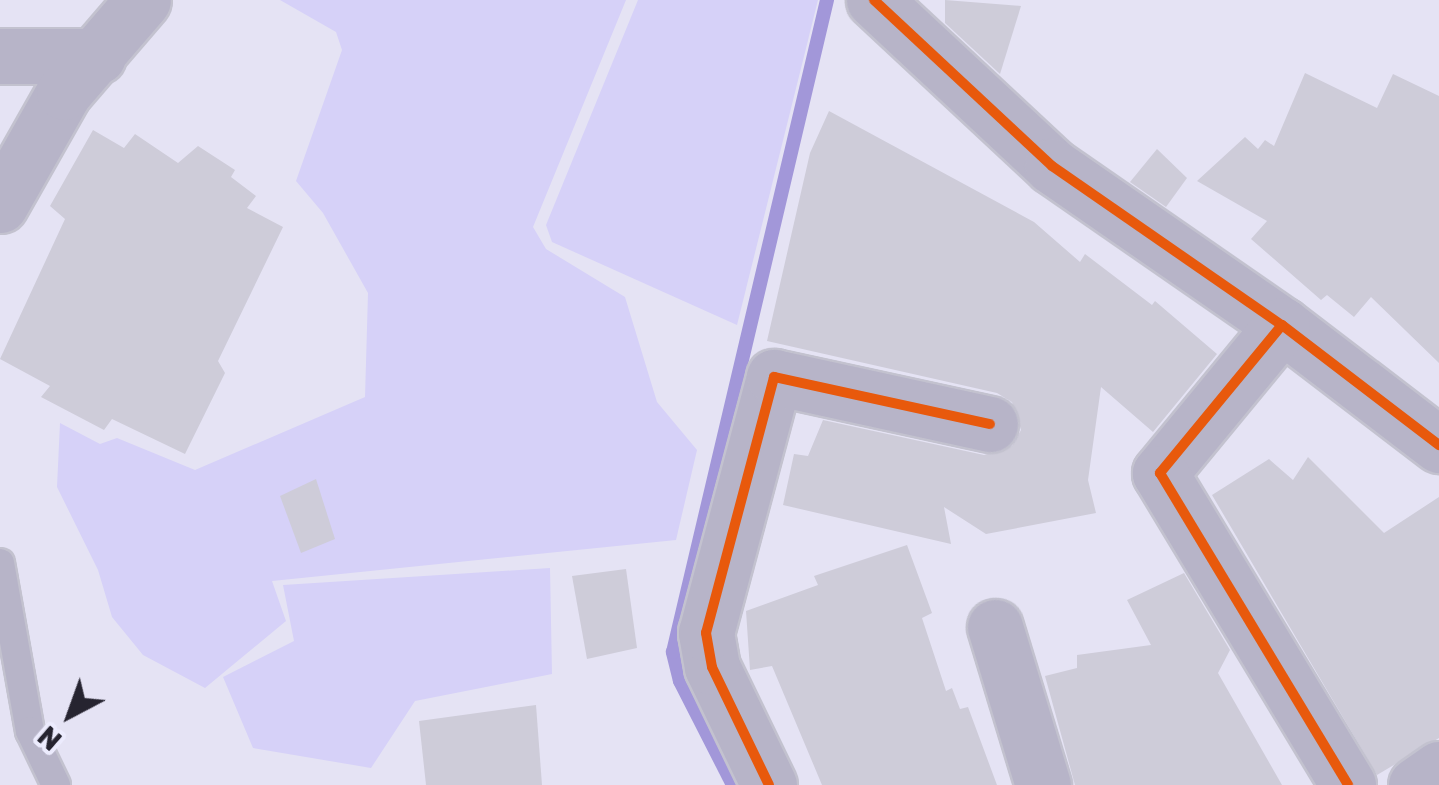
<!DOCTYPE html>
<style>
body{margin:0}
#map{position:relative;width:1439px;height:785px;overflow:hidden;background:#e5e3f4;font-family:Rubik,sans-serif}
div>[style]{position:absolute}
.green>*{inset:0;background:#d6d1f8}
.stream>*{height:14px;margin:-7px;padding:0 7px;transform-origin:7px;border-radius:7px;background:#a297d9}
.building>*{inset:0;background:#ceccd9}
.roads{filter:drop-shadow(2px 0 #c3c2cf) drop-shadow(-2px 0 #c3c2cf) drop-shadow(0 2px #c3c2cf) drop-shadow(0 -2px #c3c2cf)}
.lane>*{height:28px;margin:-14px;padding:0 14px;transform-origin:14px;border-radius:14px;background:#b7b4c8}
.street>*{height:55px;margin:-27.5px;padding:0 27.5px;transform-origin:27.5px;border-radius:27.5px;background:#b7b4c8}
.cycleway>*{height:10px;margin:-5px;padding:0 5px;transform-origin:5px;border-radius:5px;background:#e8590c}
span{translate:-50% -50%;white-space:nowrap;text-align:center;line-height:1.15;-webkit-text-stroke:10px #ecebfd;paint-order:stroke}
.north{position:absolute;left:20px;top:665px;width:100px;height:100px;-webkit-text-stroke:8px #ecebfd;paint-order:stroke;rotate:221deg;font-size:28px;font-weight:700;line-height:40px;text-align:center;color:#262430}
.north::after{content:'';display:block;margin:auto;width:35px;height:45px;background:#262430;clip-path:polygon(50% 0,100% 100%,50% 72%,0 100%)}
</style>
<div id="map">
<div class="green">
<i style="clip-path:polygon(280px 0,626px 0,533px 227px,546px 249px,625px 297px,657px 402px,697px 450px,676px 540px,272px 581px,286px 621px,205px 688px,143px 655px,112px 617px,98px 570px,57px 487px,60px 423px,100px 444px,117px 438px,195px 470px,365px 397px,368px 293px,323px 213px,296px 181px,342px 50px,336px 32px)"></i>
<i style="clip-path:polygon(638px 0,818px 0,737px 325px,552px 242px,546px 225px)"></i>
<i style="clip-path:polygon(550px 568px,552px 674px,415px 701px,371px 768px,253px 748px,223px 677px,294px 641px,283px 585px)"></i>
</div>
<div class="stream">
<i style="left:733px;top:785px;width:117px;rotate:-117deg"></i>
<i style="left:680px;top:681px;width:30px;rotate:-104deg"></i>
<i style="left:673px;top:652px;width:670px;rotate:-76.71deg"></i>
</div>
<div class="building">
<i style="clip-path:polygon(945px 0,1021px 6px,1000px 74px,945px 23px)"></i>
<i style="clip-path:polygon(1305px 73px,1377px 108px,1393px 74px,1439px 96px,1439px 363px,1371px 297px,1354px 317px,1327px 295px,1321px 300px,1251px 239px,1267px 221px,1197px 181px,1245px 137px,1258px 149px,1265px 140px,1274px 146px)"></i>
<i style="clip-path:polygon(829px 111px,1034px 222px,1080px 262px,1085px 254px,1152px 305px,1155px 301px,1217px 354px,1153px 432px,1101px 387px,1088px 480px,1096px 513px,986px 534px,944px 507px,951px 544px,783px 505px,794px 454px,808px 456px,823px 420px,984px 455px,1012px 446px,1021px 430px,1012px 402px,997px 393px,767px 341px,810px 153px)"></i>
<i style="clip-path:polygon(93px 130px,124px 148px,135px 134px,178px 163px,198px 146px,235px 170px,231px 177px,256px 196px,247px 208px,283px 227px,218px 361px,225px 373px,185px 454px,112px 419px,104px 430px,41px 397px,50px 386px,0 359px,65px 219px,50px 206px)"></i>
<i style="clip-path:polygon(1157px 149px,1187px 178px,1166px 207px,1130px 182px)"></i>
<i style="clip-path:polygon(1308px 457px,1384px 533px,1439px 497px,1439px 738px,1377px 775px,1212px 495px,1269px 459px,1293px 480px)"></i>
<i style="clip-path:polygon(316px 479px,335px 539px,301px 553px,280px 496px)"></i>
<i style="clip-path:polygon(907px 545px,932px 613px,922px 618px,946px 691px,952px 688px,960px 709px,968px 707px,997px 785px,822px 785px,772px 666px,750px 670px,746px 611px,818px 585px,814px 576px)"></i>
<i style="clip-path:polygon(626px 569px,637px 648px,587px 659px,572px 576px)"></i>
<i style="clip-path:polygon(1184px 573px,1230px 650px,1218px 673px,1282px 785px,1075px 785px,1045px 676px,1077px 668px,1077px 655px,1151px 645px,1127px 600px)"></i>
<i style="clip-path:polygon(536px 705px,542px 785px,426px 785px,419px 721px)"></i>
</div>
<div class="roads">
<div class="lane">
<i style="left:0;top:563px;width:171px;rotate:79.9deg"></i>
<i style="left:30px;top:731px;width:60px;rotate:64.3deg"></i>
</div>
<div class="street">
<i style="left:874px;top:0;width:243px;rotate:43deg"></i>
<i style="left:1052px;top:166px;width:280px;rotate:34.7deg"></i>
<i style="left:1282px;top:325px;width:198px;rotate:37.4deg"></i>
<i style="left:0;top:56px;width:98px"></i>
<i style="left:0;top:205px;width:130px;rotate:-60.5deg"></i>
<i style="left:64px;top:92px;width:121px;rotate:-49.3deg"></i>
<i style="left:1282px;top:325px;width:192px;rotate:129.5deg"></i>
<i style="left:1160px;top:473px;width:364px;rotate:58.9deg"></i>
<i style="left:995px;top:627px;width:165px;rotate:73.1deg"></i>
<i style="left:769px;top:785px;width:131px;rotate:-115.8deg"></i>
<i style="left:712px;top:667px;width:35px;rotate:-100deg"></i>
<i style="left:706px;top:633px;width:265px;rotate:-75.1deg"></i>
<i style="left:774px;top:377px;width:221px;rotate:12.3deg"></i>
<i style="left:1416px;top:785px;width:28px;rotate:-35deg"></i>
</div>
</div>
<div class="cycleway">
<i style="left:874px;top:0;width:243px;rotate:43deg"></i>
<i style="left:1052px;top:166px;width:280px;rotate:34.7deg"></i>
<i style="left:1282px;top:325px;width:198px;rotate:37.4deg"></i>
<i style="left:1282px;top:325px;width:192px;rotate:129.5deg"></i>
<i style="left:1160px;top:473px;width:364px;rotate:58.9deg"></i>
<i style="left:769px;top:785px;width:131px;rotate:-115.8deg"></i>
<i style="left:712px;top:667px;width:35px;rotate:-100deg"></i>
<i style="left:706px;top:633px;width:265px;rotate:-75.1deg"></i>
<i style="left:774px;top:377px;width:221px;rotate:12.3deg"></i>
</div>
<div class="north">N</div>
</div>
